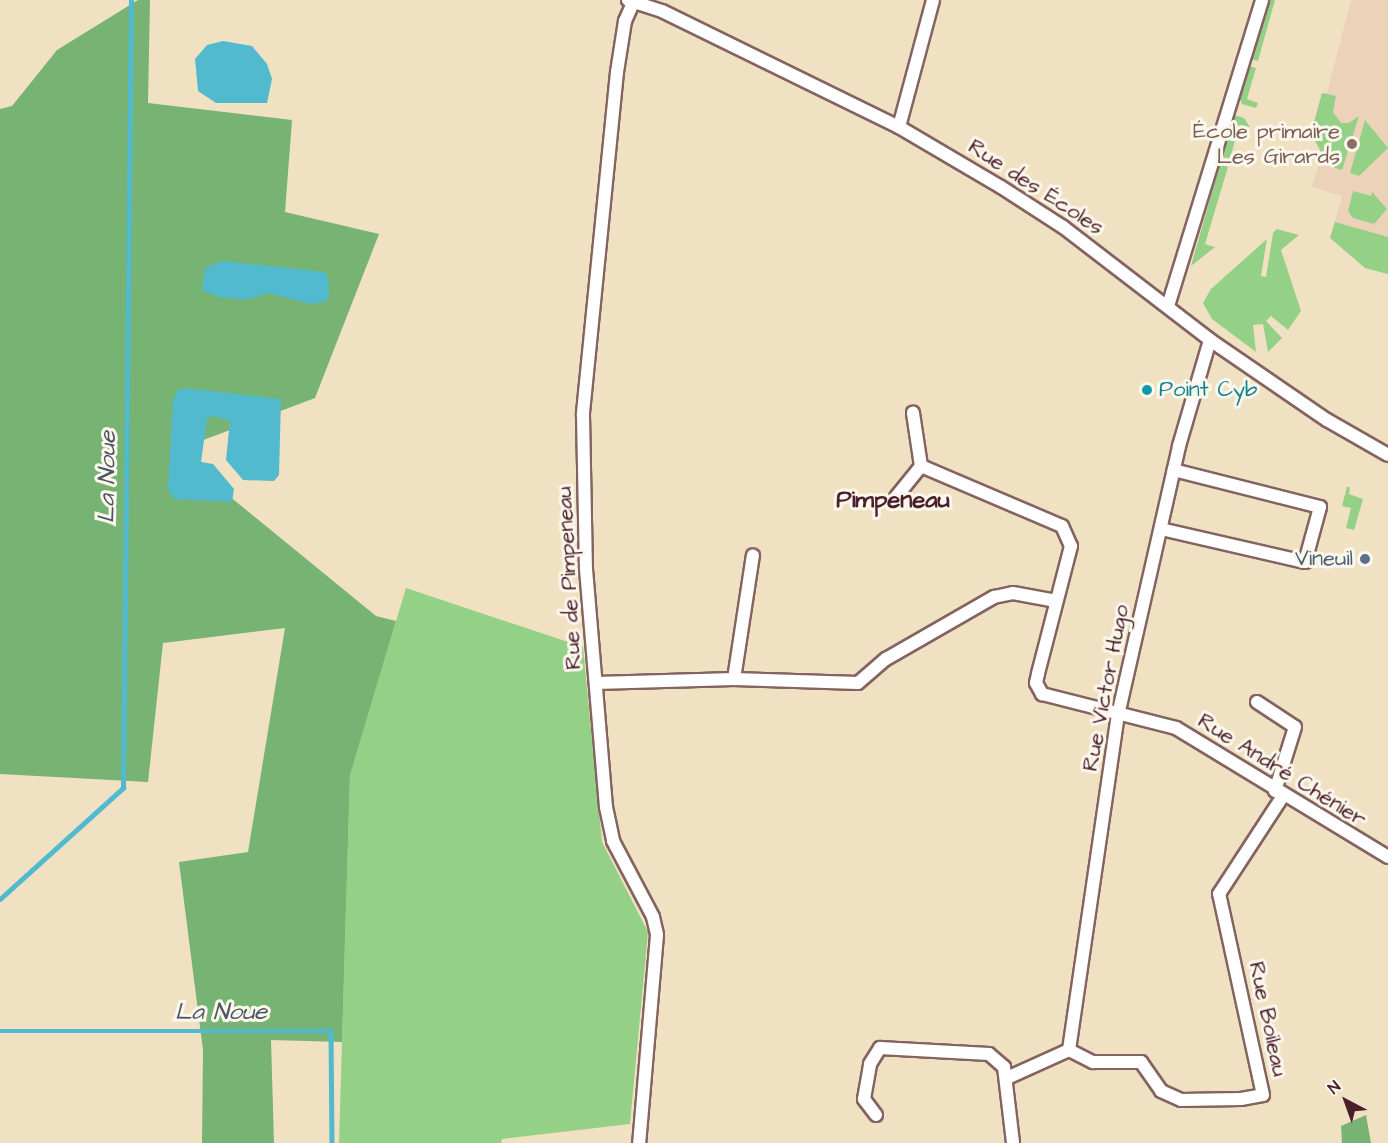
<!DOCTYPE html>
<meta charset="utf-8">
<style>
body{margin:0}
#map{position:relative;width:1388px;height:1143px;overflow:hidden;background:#f0e1c3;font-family:"Architects Daughter",sans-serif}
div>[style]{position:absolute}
.built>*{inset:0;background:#ebd2b8}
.green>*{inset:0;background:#94d186}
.forest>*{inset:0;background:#77b373}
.water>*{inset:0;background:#51bacf}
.stream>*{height:4.5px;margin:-2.25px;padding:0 2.25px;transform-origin:2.25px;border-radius:2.25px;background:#51bacf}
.roads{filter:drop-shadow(2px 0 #846360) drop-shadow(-2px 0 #846360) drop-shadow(0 2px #846360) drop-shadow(0 -2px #846360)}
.street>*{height:12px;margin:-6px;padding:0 6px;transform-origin:6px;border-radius:6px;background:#fff}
.dots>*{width:16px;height:16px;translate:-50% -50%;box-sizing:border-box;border:3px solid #fbf7ec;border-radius:50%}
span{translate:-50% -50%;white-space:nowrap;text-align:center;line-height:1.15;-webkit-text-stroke:6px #fbf7ec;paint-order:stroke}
.education-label{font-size:22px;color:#785e54}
.right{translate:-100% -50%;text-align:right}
.street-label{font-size:22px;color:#4a1f2b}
.culture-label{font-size:22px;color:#0d838f}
.left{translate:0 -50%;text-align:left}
.service-label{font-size:22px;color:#4e5e75}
.water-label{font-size:24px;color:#4c5564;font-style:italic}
.neighbourhood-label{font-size:24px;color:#4a1f2b;font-weight:700}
.north{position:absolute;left:1316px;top:1071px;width:60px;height:60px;-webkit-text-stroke:4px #fbf7ec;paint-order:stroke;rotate:319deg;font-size:16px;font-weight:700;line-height:24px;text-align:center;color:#4a1f2b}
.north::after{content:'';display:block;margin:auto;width:21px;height:27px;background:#4a1f2b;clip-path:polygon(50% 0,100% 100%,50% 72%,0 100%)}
</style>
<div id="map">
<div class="built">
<i style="clip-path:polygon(1351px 0,1388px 0,1388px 274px,1365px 268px,1330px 238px,1342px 196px,1312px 187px,1322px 154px,1311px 133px,1322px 93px,1327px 93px)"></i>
</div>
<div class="green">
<i style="clip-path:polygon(1266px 0,1275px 0,1258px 61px,1250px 59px)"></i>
<i style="clip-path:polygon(1248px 66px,1256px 68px,1247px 99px,1258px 103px,1256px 108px,1242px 104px,1239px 97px)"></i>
<i style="clip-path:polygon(1322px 93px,1336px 96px,1333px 112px,1341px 123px,1349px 123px,1359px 116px,1342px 170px,1319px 163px,1322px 154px,1311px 133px)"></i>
<i style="clip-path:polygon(1234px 115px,1244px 118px,1250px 127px,1239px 125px,1230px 159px,1222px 157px)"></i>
<i style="clip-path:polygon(1365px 120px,1388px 148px,1359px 176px,1350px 173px)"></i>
<i style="clip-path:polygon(1220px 164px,1228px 167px,1205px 244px,1215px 247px,1191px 266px)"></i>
<i style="clip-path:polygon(1353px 191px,1371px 196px,1372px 192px,1387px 209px,1374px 224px,1353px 218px,1348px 211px)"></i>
<i style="clip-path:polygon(1335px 222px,1388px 237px,1388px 274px,1365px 268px,1330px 238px)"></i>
<i style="clip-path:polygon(1277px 229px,1299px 235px,1281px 250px,1301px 311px,1288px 330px,1271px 316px,1266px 321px,1282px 338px,1268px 352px,1263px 324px,1253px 325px,1256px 352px,1212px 319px,1203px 303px,1211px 289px,1267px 239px,1261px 276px,1266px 277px,1273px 233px)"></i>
<i style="clip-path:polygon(1347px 487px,1350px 487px,1349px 494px,1363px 499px,1354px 530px,1346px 528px,1351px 508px,1342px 506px)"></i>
<i style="clip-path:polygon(406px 588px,583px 647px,602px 842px,648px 932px,630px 1124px,502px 1139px,501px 1143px,339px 1143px,350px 774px)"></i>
</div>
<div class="forest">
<i style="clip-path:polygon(138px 0,150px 0,148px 103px,292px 120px,285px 212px,379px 234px,315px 398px,174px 451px,376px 616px,396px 621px,350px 775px,342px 1042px,271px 1040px,274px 1143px,202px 1143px,203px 1050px,179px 862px,248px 852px,285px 628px,163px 643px,148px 782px,0 774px,0 109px,12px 106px,57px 50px)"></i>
<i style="clip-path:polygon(1366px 1115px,1371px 1143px,1342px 1143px,1341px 1126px)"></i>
</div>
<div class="water">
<i style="clip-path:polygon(223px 41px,252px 46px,267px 64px,272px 79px,267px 103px,216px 103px,198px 91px,195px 59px,207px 45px)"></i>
<i style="clip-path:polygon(222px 261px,324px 272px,328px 277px,329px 296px,325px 302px,310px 304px,269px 293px,246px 300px,219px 297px,202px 290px,205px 268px)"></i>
<i style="clip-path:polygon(184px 388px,281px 399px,279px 475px,274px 481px,243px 480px,226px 460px,230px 420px,212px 416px,207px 419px,201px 462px,213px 464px,234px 489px,232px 502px,174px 499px,168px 489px,173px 400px,177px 391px)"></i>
</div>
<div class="stream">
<i style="left:0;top:899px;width:166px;rotate:-42.1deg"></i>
<i style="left:123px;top:788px;width:788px;rotate:-89.42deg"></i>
<i style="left:0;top:1031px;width:331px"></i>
<i style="left:331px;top:1031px;width:112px;rotate:89.5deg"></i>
</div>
<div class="roads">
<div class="street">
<i style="left:628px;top:0;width:36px;rotate:18deg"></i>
<i style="left:662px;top:11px;width:264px;rotate:26.1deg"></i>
<i style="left:899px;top:127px;width:118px;rotate:30.5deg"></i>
<i style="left:1001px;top:187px;width:74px;rotate:32.8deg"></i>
<i style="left:1063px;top:227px;width:185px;rotate:37.5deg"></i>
<i style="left:1210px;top:340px;width:142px;rotate:34.4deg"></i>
<i style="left:1327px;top:420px;width:70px;rotate:29.8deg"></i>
<i style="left:633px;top:3px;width:20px;rotate:114deg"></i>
<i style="left:625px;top:21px;width:52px;rotate:98.9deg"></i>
<i style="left:617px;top:72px;width:345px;rotate:95.7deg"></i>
<i style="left:583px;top:415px;width:154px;rotate:88.9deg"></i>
<i style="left:586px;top:569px;width:239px;rotate:85.2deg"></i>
<i style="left:606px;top:807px;width:35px;rotate:78deg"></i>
<i style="left:613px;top:841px;width:86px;rotate:62.2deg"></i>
<i style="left:653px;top:917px;width:18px;rotate:77deg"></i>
<i style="left:657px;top:935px;width:209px;rotate:94.9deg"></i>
<i style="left:899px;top:127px;width:131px;rotate:-75deg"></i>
<i style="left:1168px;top:306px;width:320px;rotate:-72.9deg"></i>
<i style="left:921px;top:466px;width:153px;rotate:23.1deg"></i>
<i style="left:1062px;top:526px;width:22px;rotate:66deg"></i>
<i style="left:1071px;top:546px;width:132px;rotate:104.5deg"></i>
<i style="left:1038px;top:674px;width:9px;rotate:103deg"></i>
<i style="left:1036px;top:683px;width:13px;rotate:61deg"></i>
<i style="left:1042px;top:694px;width:138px;rotate:14.2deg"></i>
<i style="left:1176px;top:728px;width:248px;rotate:31.3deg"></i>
<i style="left:896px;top:497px;width:40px;rotate:-51deg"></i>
<i style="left:921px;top:466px;width:54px;rotate:-98.6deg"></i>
<i style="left:1161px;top:529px;width:148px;rotate:12.9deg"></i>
<i style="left:1305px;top:562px;width:57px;rotate:-74.7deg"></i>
<i style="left:1320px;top:507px;width:151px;rotate:-165.8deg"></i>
<i style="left:734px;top:679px;width:125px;rotate:-81.3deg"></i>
<i style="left:596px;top:683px;width:138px;rotate:-1.7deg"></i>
<i style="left:734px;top:679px;width:124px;rotate:1.8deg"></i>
<i style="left:858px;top:683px;width:37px;rotate:-41deg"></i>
<i style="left:886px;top:659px;width:125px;rotate:-29.9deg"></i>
<i style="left:994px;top:597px;width:19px;rotate:-12deg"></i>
<i style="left:1013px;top:593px;width:44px;rotate:10.5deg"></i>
<i style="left:1257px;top:702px;width:45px;rotate:33.3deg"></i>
<i style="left:1295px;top:727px;width:67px;rotate:107.4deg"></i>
<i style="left:1069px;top:1050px;width:339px;rotate:-81.7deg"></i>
<i style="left:1118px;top:715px;width:276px;rotate:-77.2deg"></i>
<i style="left:1179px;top:446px;width:110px;rotate:-73.7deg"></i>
<i style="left:1007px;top:1078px;width:68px;rotate:-24.3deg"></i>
<i style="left:1069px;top:1050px;width:27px;rotate:27deg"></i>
<i style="left:1093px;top:1062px;width:48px"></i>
<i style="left:1141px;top:1062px;width:35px;rotate:55deg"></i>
<i style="left:1161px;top:1091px;width:22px;rotate:24deg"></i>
<i style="left:1181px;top:1100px;width:60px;rotate:-1deg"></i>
<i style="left:1241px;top:1099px;width:22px;rotate:-10deg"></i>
<i style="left:1263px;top:1095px;width:206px;rotate:-102.3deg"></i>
<i style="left:1219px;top:894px;width:117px;rotate:-56.9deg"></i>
<i style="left:876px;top:1115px;width:20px;rotate:-127deg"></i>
<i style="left:864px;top:1099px;width:36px;rotate:-80deg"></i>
<i style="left:870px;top:1064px;width:19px;rotate:-58deg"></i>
<i style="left:880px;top:1048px;width:109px;rotate:3.2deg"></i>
<i style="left:989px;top:1054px;width:20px;rotate:41deg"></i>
<i style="left:1004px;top:1067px;width:77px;rotate:83.2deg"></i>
</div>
</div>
<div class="dots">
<i style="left:1352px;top:144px;background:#8d6e63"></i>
<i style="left:1147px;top:390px;background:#0f9aa8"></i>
<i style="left:1365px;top:559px;background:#5c6f8a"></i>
</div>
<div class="education-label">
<span class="right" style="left:1340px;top:144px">École primaire<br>Les Girards</span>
</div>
<div class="street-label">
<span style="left:1036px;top:187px;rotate:33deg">Rue des Écoles</span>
<span style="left:569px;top:578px;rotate:-93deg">Rue de Pimpeneau</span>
<span style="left:1106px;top:688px;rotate:-79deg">Rue Victor Hugo</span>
<span style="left:1282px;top:770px;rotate:32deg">Rue André Chénier</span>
<span style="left:1268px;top:1019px;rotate:78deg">Rue Boileau</span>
</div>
<div class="culture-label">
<span class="left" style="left:1159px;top:390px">Point Cyb</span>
</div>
<div class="service-label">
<span class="right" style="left:1353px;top:559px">Vineuil</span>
</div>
<div class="water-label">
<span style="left:108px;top:477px;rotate:-89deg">La Noue</span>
<span style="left:221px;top:1013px">La Noue</span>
</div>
<div class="neighbourhood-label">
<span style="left:893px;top:501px">Pimpeneau</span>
</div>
<div class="north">N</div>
</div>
